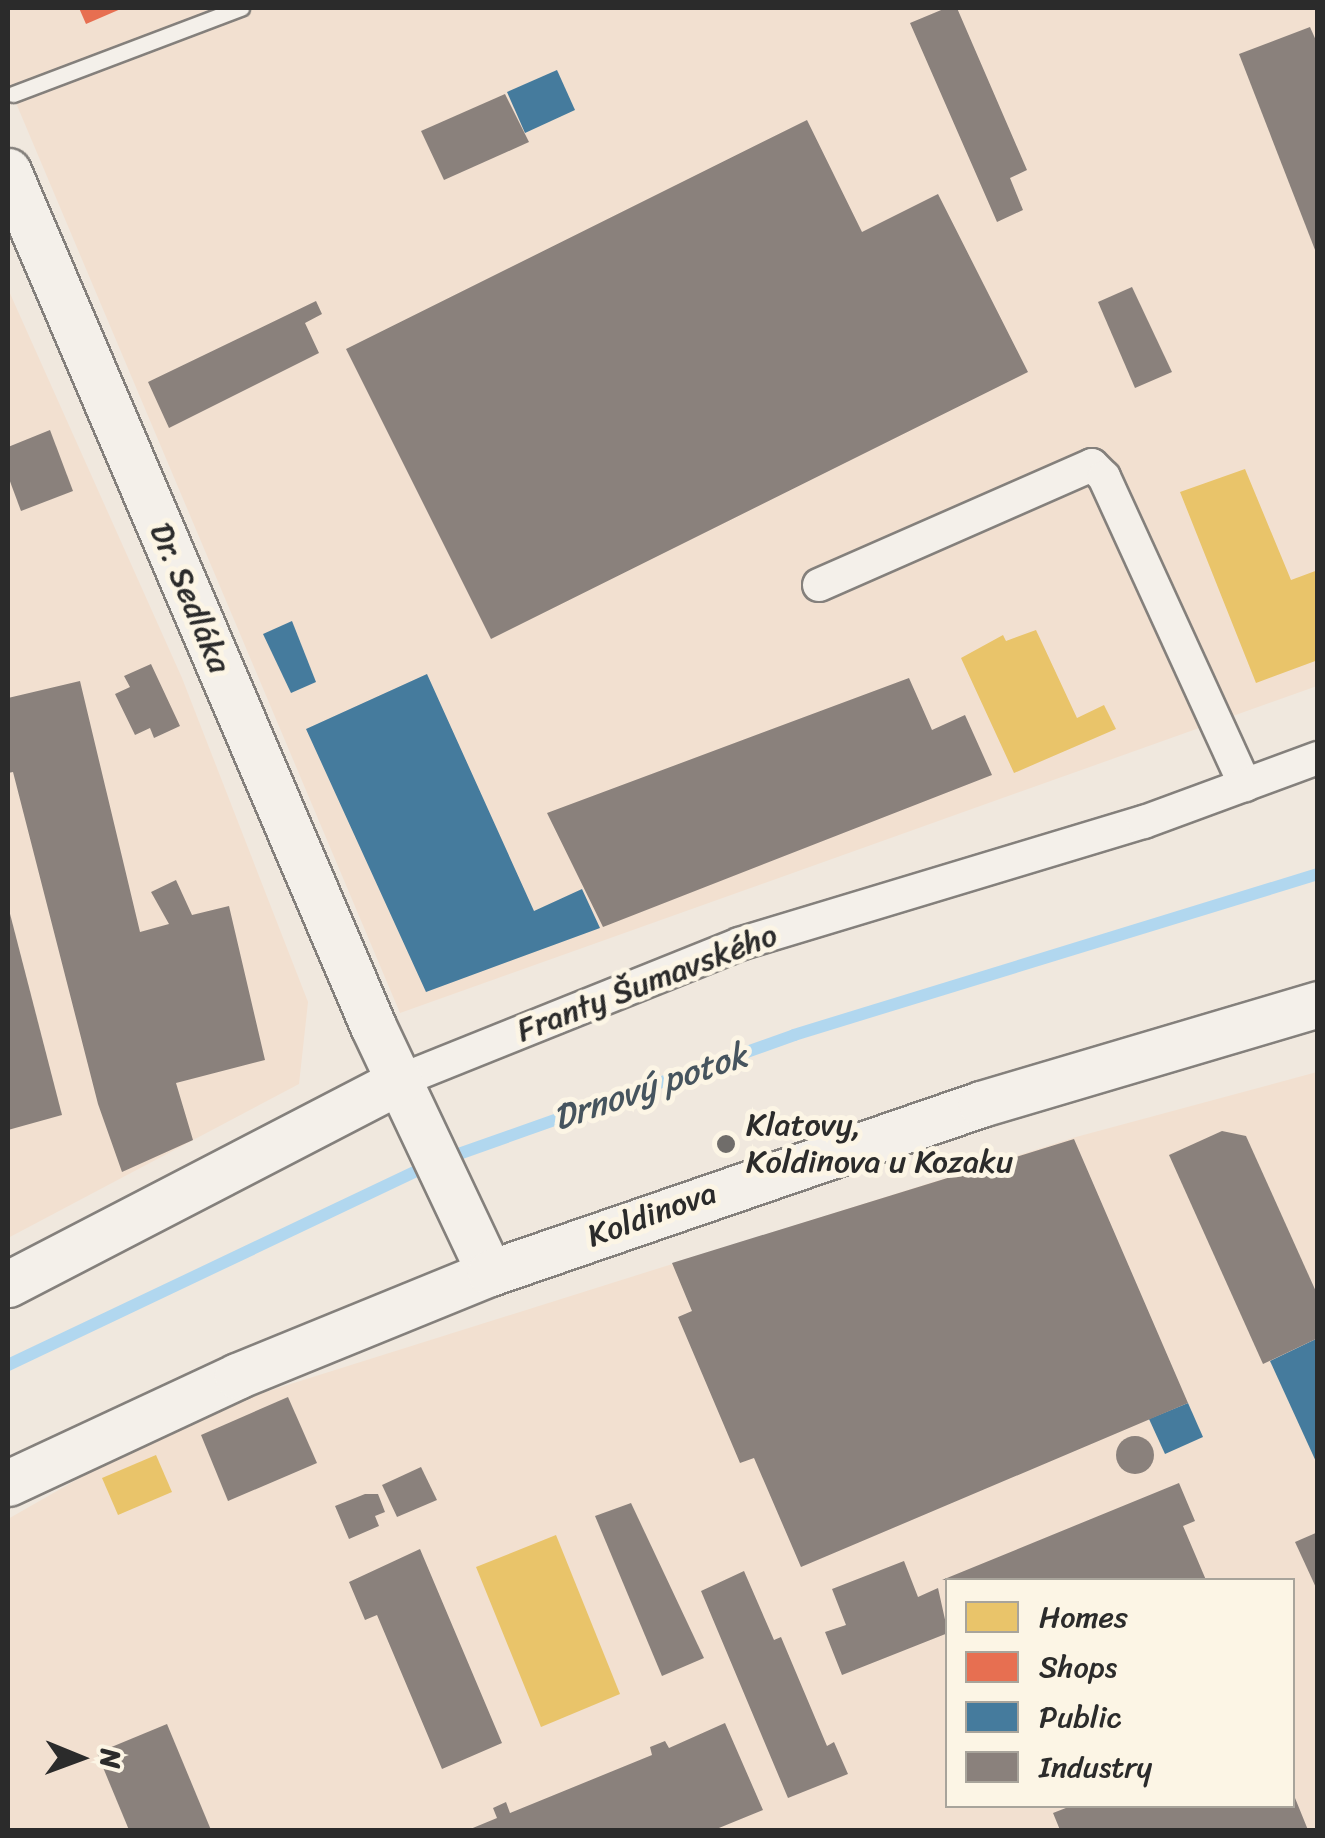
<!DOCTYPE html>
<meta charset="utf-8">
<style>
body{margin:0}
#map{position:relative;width:1325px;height:1838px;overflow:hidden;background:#f0e8de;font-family:Sriracha,sans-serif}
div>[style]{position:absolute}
.built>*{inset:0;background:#f2e0d0}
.homes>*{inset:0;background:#e9c46a}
.shops>*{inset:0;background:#e76f51}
.public>*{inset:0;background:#457b9d}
.industry>*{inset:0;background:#8a817c}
.round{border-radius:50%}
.stream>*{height:12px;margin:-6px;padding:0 6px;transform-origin:6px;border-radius:6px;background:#b1d7ef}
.roads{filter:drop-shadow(2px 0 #84807c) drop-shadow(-2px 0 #84807c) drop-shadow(0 2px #84807c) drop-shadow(0 -2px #84807c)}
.lane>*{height:15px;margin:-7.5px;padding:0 7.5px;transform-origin:7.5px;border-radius:7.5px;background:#f4f0ea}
.street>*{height:32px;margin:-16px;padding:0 16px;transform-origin:16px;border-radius:16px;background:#f4f0ea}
.secondary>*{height:45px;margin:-22.5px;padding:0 22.5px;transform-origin:22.5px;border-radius:22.5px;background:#f4f0ea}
.dots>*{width:28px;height:28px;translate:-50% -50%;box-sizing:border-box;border:5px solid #fcf5e5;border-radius:50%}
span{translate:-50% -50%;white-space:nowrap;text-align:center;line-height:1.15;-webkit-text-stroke:10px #fcf5e5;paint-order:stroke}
.street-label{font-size:32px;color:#2b2b2b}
.poi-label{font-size:32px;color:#2b2b2b}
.left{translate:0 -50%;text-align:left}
.water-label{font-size:35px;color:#46545e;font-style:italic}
.frame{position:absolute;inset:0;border:10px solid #2b2b2b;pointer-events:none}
.legend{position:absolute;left:945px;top:1578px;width:350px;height:230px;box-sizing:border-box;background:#fcf5e5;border:2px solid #a8a49b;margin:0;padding:12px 18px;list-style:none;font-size:30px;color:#2b2b2b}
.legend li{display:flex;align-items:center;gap:20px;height:50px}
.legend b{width:50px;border:2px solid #a8a49b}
.north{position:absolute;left:30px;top:1708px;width:100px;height:100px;-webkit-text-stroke:8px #fcf5e5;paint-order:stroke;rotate:91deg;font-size:28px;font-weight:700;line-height:40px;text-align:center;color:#2b2b2b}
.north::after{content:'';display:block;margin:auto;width:35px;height:45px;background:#2b2b2b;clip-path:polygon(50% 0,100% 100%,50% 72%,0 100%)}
</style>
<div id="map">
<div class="built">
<i style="clip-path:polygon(8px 8px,1317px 8px,1317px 686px,400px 1013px,8px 84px)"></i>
<i style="clip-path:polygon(8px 289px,182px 678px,308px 1002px,299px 1084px,8px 1238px)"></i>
<i style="clip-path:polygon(evenodd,1317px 1072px,1317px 1830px,8px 1830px,8px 1519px,186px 1417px,1076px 1137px,1317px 1072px,948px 1580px,1292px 1580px,1292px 1806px,948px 1806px,948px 1580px)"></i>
</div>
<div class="homes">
<i style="clip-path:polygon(1245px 469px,1291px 580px,1318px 570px,1318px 660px,1256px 683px,1180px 492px)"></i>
<i style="clip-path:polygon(1036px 630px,1077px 718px,1104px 705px,1116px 729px,1014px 773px,961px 658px,1003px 635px,1006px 641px)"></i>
<i style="clip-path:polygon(156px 1455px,172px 1492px,118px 1515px,102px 1478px)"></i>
<i style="clip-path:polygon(556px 1535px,620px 1694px,541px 1727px,476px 1567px)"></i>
</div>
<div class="shops">
<i style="clip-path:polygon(79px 8px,123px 8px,86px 24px)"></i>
</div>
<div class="public">
<i style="clip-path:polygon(557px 70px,575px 110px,525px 133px,507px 92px)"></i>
<i style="clip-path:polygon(292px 621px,316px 682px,291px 693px,263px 634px)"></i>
<i style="clip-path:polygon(427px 674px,534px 911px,582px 889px,600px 928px,426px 992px,306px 729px)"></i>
<i style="clip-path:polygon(1318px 1338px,1318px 1466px,1270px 1361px)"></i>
<i style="clip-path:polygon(1188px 1403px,1203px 1437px,1165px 1454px,1149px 1419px)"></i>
</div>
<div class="industry">
<i style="clip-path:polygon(946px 8px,957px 8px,1027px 170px,1010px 178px,1023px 210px,997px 222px,910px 23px)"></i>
<i style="clip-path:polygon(1310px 27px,1318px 45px,1317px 255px,1239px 54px)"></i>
<i style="clip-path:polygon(505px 94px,529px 142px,444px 180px,421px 131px)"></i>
<i style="clip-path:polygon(807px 120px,862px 232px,938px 194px,1028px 372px,491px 639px,346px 349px)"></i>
<i style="clip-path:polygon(1132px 287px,1172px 372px,1135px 388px,1098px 302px)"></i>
<i style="clip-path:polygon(316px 301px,322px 314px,305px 323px,319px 353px,169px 428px,148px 382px)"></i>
<i style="clip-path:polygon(50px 430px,73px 491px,21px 511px,8px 476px,8px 447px)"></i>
<i style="clip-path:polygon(151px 664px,180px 726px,154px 738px,150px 728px,135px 735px,115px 694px,130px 687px,124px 676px)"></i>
<i style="clip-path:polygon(909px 678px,932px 730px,965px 715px,992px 775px,603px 927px,547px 813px)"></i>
<i style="clip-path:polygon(80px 681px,140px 932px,169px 924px,151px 892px,176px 880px,192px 915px,229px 906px,265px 1060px,176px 1083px,193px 1140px,122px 1172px,98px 1104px,13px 772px,8px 773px,8px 698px)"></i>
<i style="clip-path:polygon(8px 906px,62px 1115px,8px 1130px)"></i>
<i style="clip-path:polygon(1222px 1131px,1246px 1136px,1318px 1296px,1318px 1338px,1263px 1364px,1169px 1155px)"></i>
<i style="clip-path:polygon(1074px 1139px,1188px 1403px,801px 1567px,754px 1458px,740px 1463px,678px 1317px,692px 1311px,672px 1263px)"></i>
<i style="clip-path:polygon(288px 1397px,317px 1463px,228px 1501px,201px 1435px)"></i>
<i class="round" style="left:1116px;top:1436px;width:38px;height:38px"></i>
<i style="clip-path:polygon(421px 1467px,437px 1500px,397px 1517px,382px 1485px)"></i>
<i style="clip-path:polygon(1179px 1483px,1195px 1521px,1183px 1526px,1206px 1580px,942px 1580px)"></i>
<i style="clip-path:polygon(365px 1494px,378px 1494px,385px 1512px,375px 1516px,379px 1526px,349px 1539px,335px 1506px)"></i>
<i style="clip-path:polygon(631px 1503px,704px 1658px,662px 1676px,595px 1516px)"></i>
<i style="clip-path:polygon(1318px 1532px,1318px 1592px,1295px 1542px)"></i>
<i style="clip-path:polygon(420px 1549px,502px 1743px,442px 1769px,377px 1615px,365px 1620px,349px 1582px)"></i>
<i style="clip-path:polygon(904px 1561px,918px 1597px,938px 1588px,948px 1633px,842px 1675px,825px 1632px,846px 1625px,832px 1589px)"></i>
<i style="clip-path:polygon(744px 1571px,774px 1640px,781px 1637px,827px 1746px,834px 1742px,848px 1774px,788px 1798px,701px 1591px)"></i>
<i style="clip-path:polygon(725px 1723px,763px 1810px,714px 1830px,468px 1830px,497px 1818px,493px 1808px,506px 1802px,510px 1813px,652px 1755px,650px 1747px,665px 1741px,669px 1748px)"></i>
<i style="clip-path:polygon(167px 1724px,211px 1830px,129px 1830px,97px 1753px)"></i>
<i style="clip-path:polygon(1293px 1793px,1308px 1830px,1060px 1830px,1053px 1813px,1071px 1806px,1292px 1806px)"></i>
</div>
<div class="stream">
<i style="left:8px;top:1365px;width:474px;rotate:-25.4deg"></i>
<i style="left:436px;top:1162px;width:380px;rotate:-19.5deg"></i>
<i style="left:794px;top:1035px;width:548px;rotate:-17.08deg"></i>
</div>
<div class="roads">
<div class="lane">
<i style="left:13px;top:94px;width:244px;rotate:-20.7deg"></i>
</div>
<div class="street">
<i style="left:819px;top:585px;width:298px;rotate:-23.7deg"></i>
<i style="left:1092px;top:465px;width:17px;rotate:45deg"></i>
<i style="left:1104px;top:477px;width:339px;rotate:65.4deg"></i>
<i style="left:399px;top:1081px;width:367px;rotate:-21.9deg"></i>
<i style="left:739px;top:944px;width:423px;rotate:-16.8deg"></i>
<i style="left:1144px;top:822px;width:185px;rotate:-20.2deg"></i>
</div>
<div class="secondary">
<i style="left:8px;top:171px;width:930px;rotate:66.88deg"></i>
<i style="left:373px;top:1026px;width:273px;rotate:64.7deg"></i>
<i style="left:8px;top:1284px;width:441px;rotate:-27.4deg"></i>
<i style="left:8px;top:1483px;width:253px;rotate:-25deg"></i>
<i style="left:237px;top:1376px;width:273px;rotate:-22.2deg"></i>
<i style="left:490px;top:1273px;width:519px;rotate:-18.99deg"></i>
<i style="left:981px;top:1104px;width:352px;rotate:-16.5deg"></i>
</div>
</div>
<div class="dots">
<i style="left:726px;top:1144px;background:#706d6a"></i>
</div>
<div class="street-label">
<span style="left:190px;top:598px;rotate:67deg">Dr. Sedláka</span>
<span style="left:647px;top:983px;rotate:-21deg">Franty Šumavského</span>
<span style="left:652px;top:1215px;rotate:-20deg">Koldinova</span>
</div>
<div class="poi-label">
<span class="left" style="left:746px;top:1144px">Klatovy,<br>Koldinova u Kozaku</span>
</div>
<div class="water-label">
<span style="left:650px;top:1086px;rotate:-19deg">Drnový potok</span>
</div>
<div class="frame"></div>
<ul class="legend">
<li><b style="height:28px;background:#e9c46a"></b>Homes</li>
<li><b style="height:28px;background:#e76f51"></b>Shops</li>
<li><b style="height:28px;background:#457b9d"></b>Public</li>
<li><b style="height:28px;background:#8a817c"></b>Industry</li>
</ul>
<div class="north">N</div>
</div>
